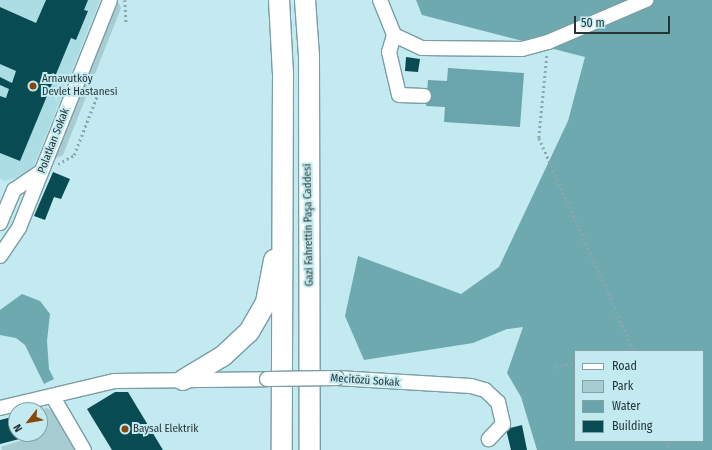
<!DOCTYPE html>
<meta charset="utf-8">
<style>
body{margin:0}
#map{position:relative;width:712px;height:450px;overflow:hidden;background:#c3eaf0;font-family:"Fira Sans Condensed",sans-serif}
div>[style]{position:absolute}
.built>*{inset:0;background:#addde4}
.green>*{inset:0;background:#a7ccd1}
.forest>*{inset:0;background:#6ea9b0}
.water>*{inset:0;background:#6aa4ac}
.building>*{inset:0;background:#084b52}
.path>*{height:2.5px;margin-top:-1.25px;transform-origin:0;background:repeating-linear-gradient(90deg,#89a7ac 0 2px,transparent 0 5px)}
.roads{filter:drop-shadow(1px 0 #799ea3) drop-shadow(-1px 0 #799ea3) drop-shadow(0 1px #799ea3) drop-shadow(0 -1px #799ea3)}
.minor>*{height:14px;margin:-7px;padding:0 7px;transform-origin:7px;border-radius:7px;background:#fff}
.highway>*{height:20px;margin:-10px;padding:0 10px;transform-origin:10px;border-radius:10px;background:#fff}
.bridges{filter:drop-shadow(1px 0 #799ea3) drop-shadow(-1px 0 #799ea3) drop-shadow(0 1px #799ea3) drop-shadow(0 -1px #799ea3)}
.minor-bridge>*{height:14px;margin:-7px;padding:0 7px;transform-origin:7px;border-radius:7px;background:#fff}
.dots>*{width:11px;height:11px;translate:-50% -50%;box-sizing:border-box;border:2px solid #c3eaf0;border-radius:50%}
span{translate:-50% -50%;white-space:nowrap;text-align:center;line-height:1.15;-webkit-text-stroke:4px #c3eaf0;paint-order:stroke}
.poi-label{font-size:11px;color:#253537}
.left{translate:0 -50%;text-align:left}
.street-label{font-size:11px;color:#253537}
.legend{position:absolute;left:574px;top:350px;width:130px;height:92px;box-sizing:border-box;background:#c3eaf0;border:1px solid #84a2a6;margin:0;padding:5px 7px;list-style:none;font-size:12px;color:#253537}
.legend li{display:flex;align-items:center;gap:8px;height:20px}
.legend b{width:20px;border:1px solid #84a2a6}
.north{position:absolute;left:8px;top:402px;width:40px;height:40px;box-sizing:border-box;background:#c3eaf0;border:1px solid #84a2a6;border-radius:50%;rotate:239deg;font-size:11px;font-weight:700;line-height:16px;text-align:center;color:#253537}
.north::after{content:'';display:block;margin:auto;width:14px;height:18px;background:#87480c;clip-path:polygon(50% 0,100% 100%,50% 72%,0 100%)}
.scale{position:absolute;left:574px;top:16px;width:96px;height:18px;box-sizing:border-box;border:2px solid #253537;border-top:0;padding-left:5px;font-size:12px;line-height:14px;white-space:nowrap;color:#253537;-webkit-text-stroke:3px #c3eaf0;paint-order:stroke}
</style>
<div id="map">
<div class="built">
<i style="clip-path:polygon(0 0,100px 0,31px 173px,5px 181px,0 179px)"></i>
</div>
<div class="green">
<i style="clip-path:polygon(117px 0,121px 8px,63px 155px,52px 160px)"></i>
<i style="clip-path:polygon(47px 408px,57px 414px,77px 450px,2px 450px,1px 447px,40px 434px,40px 410px,36px 410px)"></i>
</div>
<div class="forest">
<i style="clip-path:polygon(evenodd,416px 0,712px 0,712px 450px,537px 450px,521px 397px,507px 373px,523px 327px,507px 329px,473px 343px,364px 360px,345px 316px,358px 256px,461px 294px,499px 267px,568px 121px,585px 57px,422px 15px,416px 0,575px 351px,703px 351px,703px 441px,575px 441px,575px 351px)"></i>
<i style="clip-path:polygon(22px 294px,40px 301px,50px 314px,47px 341px,49px 369px,54px 379px,44px 384px,25px 345px,16px 338px,0 335px,0 310px)"></i>
</div>
<div class="water">
<i style="clip-path:polygon(448px 68px,524px 73px,520px 127px,444px 122px,445px 107px,426px 106px,428px 80px,447px 81px)"></i>
</div>
<div class="building">
<i style="clip-path:polygon(46px 0,88px 0,84px 10px,88px 11px,76px 40px,71px 38px,20px 161px,0 153px,0 96px,6px 98px,9px 89px,0 85px,0 77px,12px 83px,16px 71px,0 64px,0 7px,36px 23px)"></i>
<i style="clip-path:polygon(406px 57px,420px 59px,418px 72px,405px 71px)"></i>
<i style="clip-path:polygon(53px 172px,70px 179px,61px 199px,54px 197px,45px 220px,34px 216px)"></i>
<i style="clip-path:polygon(115px 392px,128px 392px,163px 450px,112px 450px,87px 409px)"></i>
<i style="clip-path:polygon(16px 416px,16px 434px,31px 436px,0 444px,0 420px)"></i>
<i style="clip-path:polygon(522px 425px,527px 450px,511px 450px,506px 429px)"></i>
</div>
<div class="path">
<i style="left:125px;top:0;width:22px;rotate:87deg"></i>
<i style="left:547px;top:56px;width:82px;rotate:95.6deg"></i>
<i style="left:539px;top:138px;width:233px;rotate:66deg"></i>
<i style="left:58px;top:164px;width:18px;rotate:-29deg"></i>
<i style="left:74px;top:155px;width:63px;rotate:-68.7deg"></i>
<i style="left:623px;top:351px;width:10px;rotate:-11deg"></i>
<i style="left:556px;top:367px;width:20px;rotate:-15deg"></i>
<i style="left:666px;top:441px;width:10px;rotate:66deg"></i>
</div>
<div class="roads">
<div class="minor">
<i style="left:380px;top:0;width:38px;rotate:68deg"></i>
<i style="left:394px;top:35px;width:31px;rotate:25deg"></i>
<i style="left:422px;top:48px;width:100px;rotate:0.6deg"></i>
<i style="left:522px;top:49px;width:27px;rotate:-15deg"></i>
<i style="left:548px;top:42px;width:107px;rotate:-23.2deg"></i>
<i style="left:394px;top:35px;width:18px;rotate:106deg"></i>
<i style="left:389px;top:52px;width:44px;rotate:76.9deg"></i>
<i style="left:399px;top:95px;width:25px;rotate:2deg"></i>
<i style="left:0;top:223px;width:36px;rotate:-67deg"></i>
<i style="left:14px;top:190px;width:32px;rotate:-34deg"></i>
<i style="left:0;top:256px;width:34px;rotate:-56deg"></i>
<i style="left:19px;top:228px;width:245px;rotate:-68.2deg"></i>
<i style="left:337px;top:378px;width:134px;rotate:3.4deg"></i>
<i style="left:471px;top:386px;width:15px;rotate:16deg"></i>
<i style="left:485px;top:390px;width:18px;rotate:43deg"></i>
<i style="left:498px;top:402px;width:23px;rotate:77deg"></i>
<i style="left:503px;top:424px;width:21px;rotate:133deg"></i>
<i style="left:53px;top:397px;width:61px;rotate:59.7deg"></i>
<i style="left:0;top:408px;width:117px;rotate:-13.3deg"></i>
<i style="left:114px;top:381px;width:153px;rotate:-0.7deg"></i>
</div>
<div class="highway">
<i style="left:279px;top:0;width:75px;rotate:86.9deg"></i>
<i style="left:283px;top:75px;width:375px;rotate:90.2deg"></i>
<i style="left:305px;top:0;width:56px;rotate:85.9deg"></i>
<i style="left:309px;top:56px;width:394px;rotate:89.9deg"></i>
<i style="left:183px;top:380px;width:47px;rotate:-31deg"></i>
<i style="left:223px;top:356px;width:35px;rotate:-43deg"></i>
<i style="left:249px;top:332px;width:34px;rotate:-60deg"></i>
<i style="left:266px;top:302px;width:43px;rotate:-79.2deg"></i>
</div>
</div>
<div class="bridges">
<div class="minor-bridge">
<i style="left:267px;top:379px;width:70px;rotate:-0.8deg"></i>
</div>
</div>
<div class="dots">
<i style="left:33px;top:86px;background:#87480c"></i>
<i style="left:125px;top:429px;background:#87480c"></i>
</div>
<div class="poi-label">
<span class="left" style="left:42px;top:86px">Arnavutköy<br>Devlet Hastanesi</span>
<span class="left" style="left:133px;top:429px">Baysal Elektrik</span>
</div>
<div class="street-label">
<span style="left:54px;top:141px;rotate:-69deg">Polatkan Sokak</span>
<span style="left:309px;top:225px;rotate:-91deg">Gazi Fahrettin Paşa Caddesi</span>
<span style="left:365px;top:381px;rotate:4deg">Mecitözü Sokak</span>
</div>
<ul class="legend">
<li><b style="height:5px;background:#fff"></b>Road</li>
<li><b style="height:11px;background:#a7ccd1"></b>Park</li>
<li><b style="height:11px;background:#6aa4ac"></b>Water</li>
<li><b style="height:11px;background:#084b52"></b>Building</li>
</ul>
<div class="north">N</div>
<div class="scale">50 m</div>
</div>
